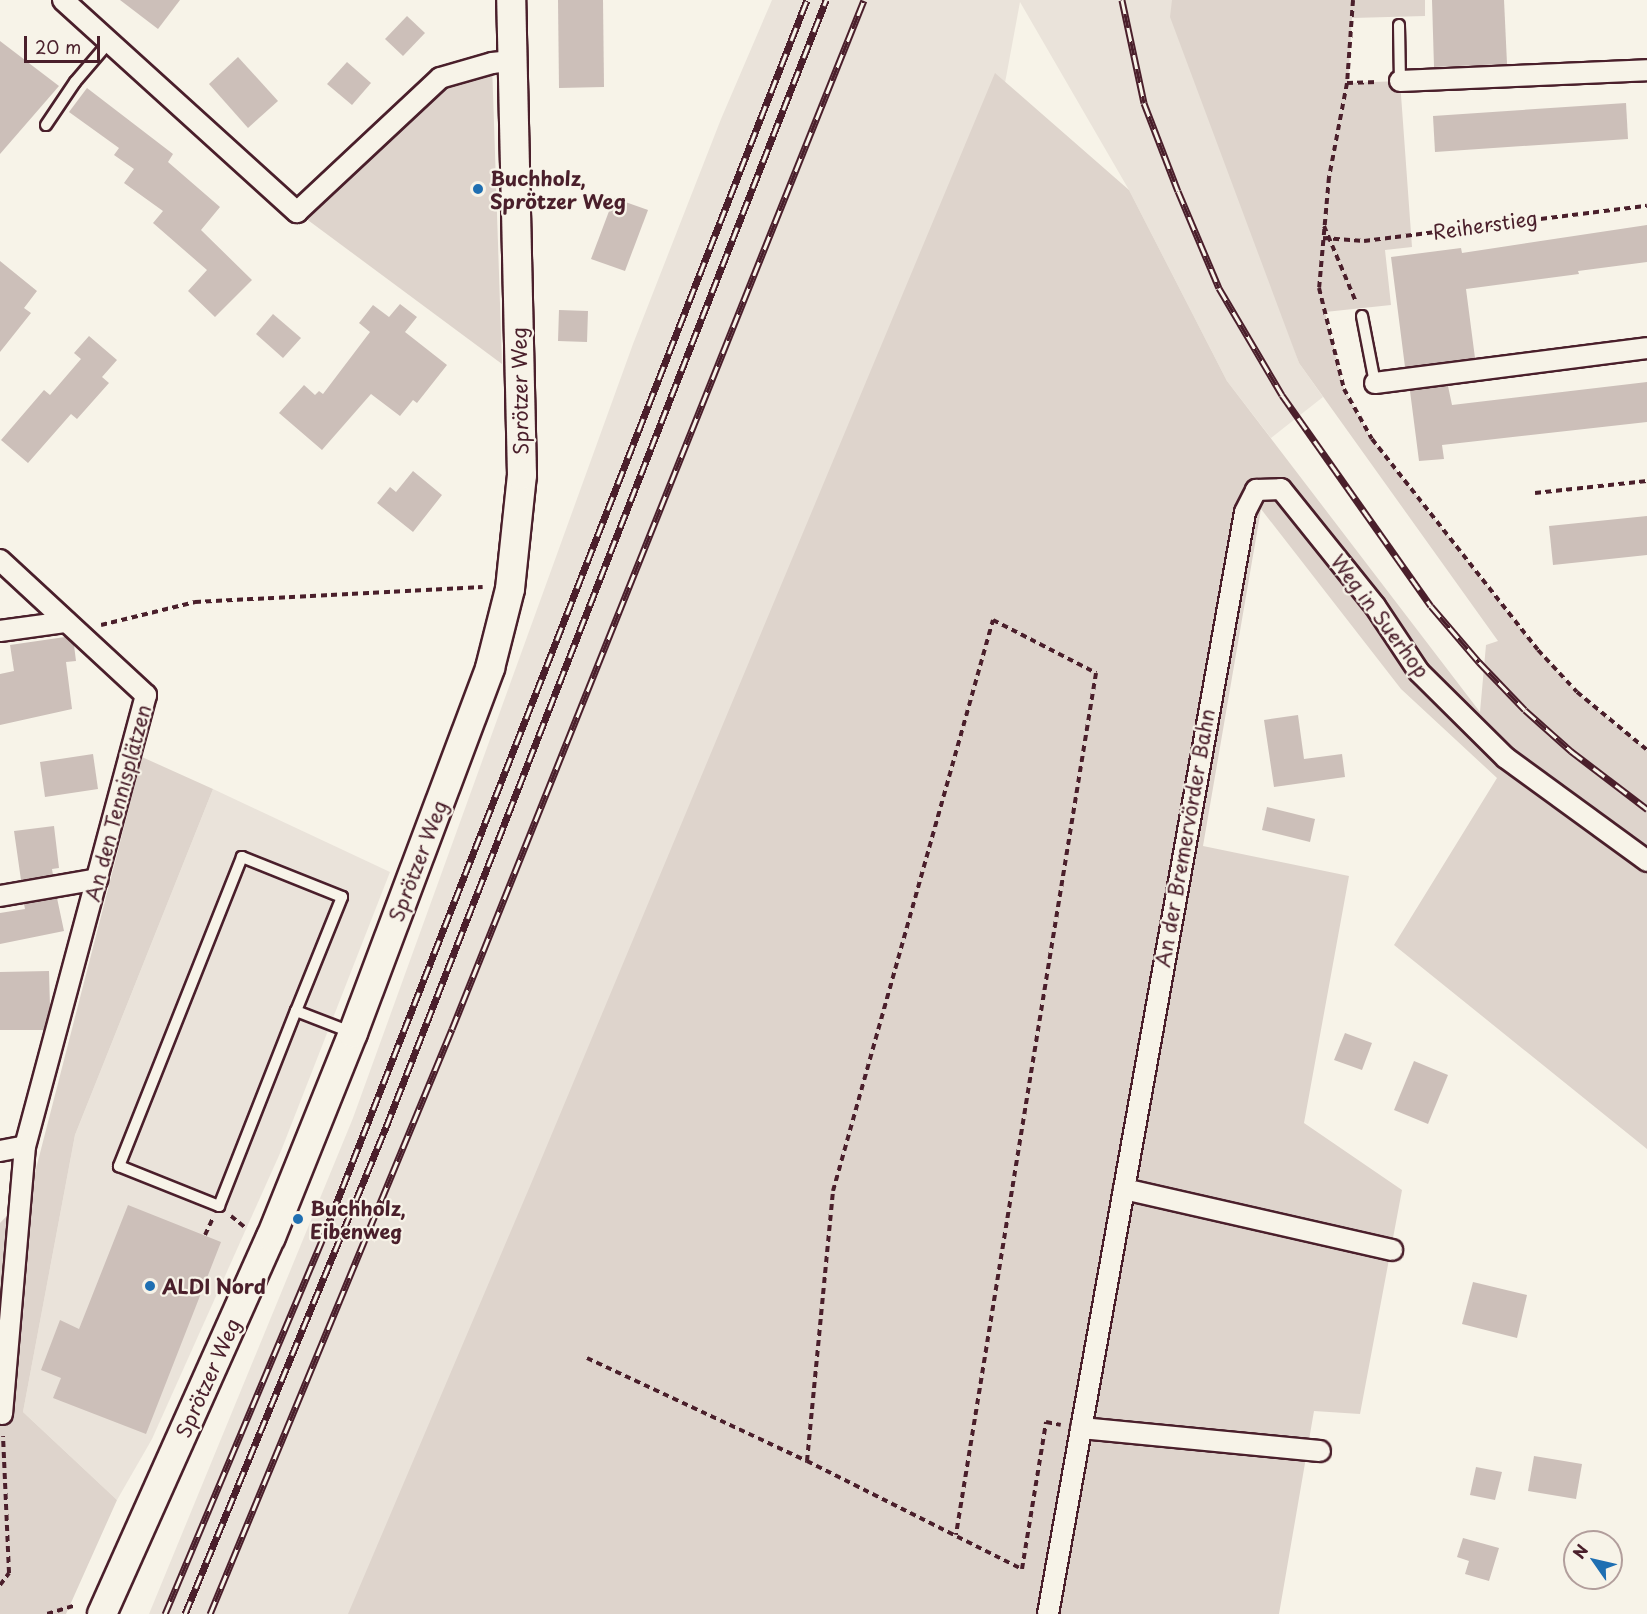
<!DOCTYPE html>
<meta charset="utf-8">
<style>
body{margin:0}
#map{position:relative;width:1647px;height:1614px;overflow:hidden;background:#f7f3e8;font-family:"Playpen Sans",sans-serif}
div>[style]{position:absolute}
.built>*{inset:0;background:#eae3da}
.green>*{inset:0;background:#ded4cc}
.building>*{inset:0;background:#ccbfb9}
.path>*{height:4px;margin-top:-2px;transform-origin:0;background:repeating-linear-gradient(90deg,#4a1f2b 0 6px,transparent 0 10.5px)}
.roads{filter:drop-shadow(2px 0 #4a1f2b) drop-shadow(-2px 0 #4a1f2b) drop-shadow(0 2px #4a1f2b) drop-shadow(0 -2px #4a1f2b)}
.lane>*{height:10px;margin:-5px;padding:0 5px;transform-origin:5px;border-radius:5px;background:#f7f3e8}
.street>*{height:20px;margin:-10px;padding:0 10px;transform-origin:10px;border-radius:10px;background:#f7f3e8}
.secondary>*{height:28px;margin:-14px;padding:0 14px;transform-origin:14px;border-radius:14px;background:#f7f3e8}
.rail>*{height:7px;margin-top:-3.5px;transform-origin:0;background:repeating-linear-gradient(90deg,#f7f3e8 0 14px,#4a1f2b 0 28px);box-sizing:border-box;border-block:2px solid #4a1f2b}
.dots>*{width:16px;height:16px;translate:-50% -50%;box-sizing:border-box;border:3px solid #f7f3e8;border-radius:50%}
span{translate:-50% -50%;white-space:nowrap;text-align:center;line-height:1.15;-webkit-text-stroke:4.5px #f7f3e8;paint-order:stroke}
.poi-label{font-size:20px;color:#4a1f2b;font-weight:700}
.left{translate:0 -50%;text-align:left}
.street-label{font-size:20px;color:#4a1f2b}
.north{position:absolute;left:1563px;top:1530px;width:60px;height:60px;box-sizing:border-box;background:#f7f3e8;border:2px solid #b29e9c;border-radius:50%;rotate:304deg;font-size:16px;font-weight:700;line-height:24px;text-align:center;color:#4a1f2b}
.north::after{content:'';display:block;margin:auto;width:21px;height:27px;background:#1f6fb2;clip-path:polygon(50% 0,100% 100%,50% 72%,0 100%)}
.scale{position:absolute;left:24px;top:36px;width:76px;height:27px;box-sizing:border-box;border:3px solid #4a1f2b;border-top:0;padding-left:8px;font-size:18px;line-height:21px;white-space:nowrap;color:#4a1f2b;-webkit-text-stroke:4px #f7f3e8;paint-order:stroke}
</style>
<div id="map">
<div class="built">
<i style="clip-path:polygon(772px 0,1174px 0,1299px 363px,1323px 397px,1271px 438px,1227px 381px,1129px 190px,1020px 2px,957px 342px,448px 1614px,149px 1614px,353px 1118px,633px 344px,721px 119px)"></i>
<i style="clip-path:polygon(213px 789px,390px 872px,281px 1151px,152px 1439px,117px 1500px,23px 1412px,75px 1135px)"></i>
</div>
<div class="green">
<i style="clip-path:polygon(1172px 0,1425px 0,1425px 16px,1352px 18px,1348px 83px,1400px 81px,1412px 247px,1385px 250px,1391px 305px,1325px 312px,1344px 389px,1372px 439px,1538px 650px,1577px 692px,1647px 750px,1647px 1149px,1394px 945px,1497px 778px,1401px 689px,1261px 509px,1203px 846px,1349px 876px,1304px 1123px,1402px 1190px,1360px 1414px,1314px 1411px,1279px 1614px,348px 1614px,533px 1179px,995px 73px,1129px 190px,1227px 381px,1480px 712px,1486px 645px,1498px 641px,1299px 363px,1170px 17px)"></i>
<i style="clip-path:polygon(492px 63px,502px 364px,297px 212px,440px 78px)"></i>
<i style="clip-path:polygon(142px 757px,213px 789px,75px 1135px,23px 1412px,117px 1500px,66px 1614px,0 1614px,0 1223px,30px 1192px)"></i>
</div>
<div class="building">
<i style="clip-path:polygon(120px 0,180px 0,158px 29px)"></i>
<i style="clip-path:polygon(558px 0,603px 0,604px 87px,559px 88px)"></i>
<i style="clip-path:polygon(1432px 0,1504px 0,1507px 64px,1434px 67px)"></i>
<i style="clip-path:polygon(407px 16px,425px 33px,403px 56px,385px 39px)"></i>
<i style="clip-path:polygon(0 41px,59px 86px,0 154px)"></i>
<i style="clip-path:polygon(238px 57px,278px 101px,248px 128px,209px 84px)"></i>
<i style="clip-path:polygon(347px 62px,371px 83px,352px 105px,327px 84px)"></i>
<i style="clip-path:polygon(87px 88px,173px 154px,168px 162px,220px 207px,201px 230px,252px 280px,215px 317px,188px 291px,207px 270px,153px 223px,163px 211px,124px 183px,134px 169px,114px 155px,119px 148px,69px 112px)"></i>
<i style="clip-path:polygon(1626px 103px,1628px 139px,1435px 152px,1433px 116px)"></i>
<i style="clip-path:polygon(614px 198px,648px 210px,625px 271px,591px 259px)"></i>
<i style="clip-path:polygon(1647px 225px,1647px 262px,1578px 271px,1579px 274px,1466px 289px,1475px 358px,1405px 367px,1391px 257px,1461px 248px,1462px 253px)"></i>
<i style="clip-path:polygon(0 261px,37px 291px,24px 308px,31px 313px,0 352px)"></i>
<i style="clip-path:polygon(400px 304px,417px 317px,405px 332px,447px 365px,417px 403px,413px 400px,400px 416px,371px 394px,322px 450px,279px 413px,304px 385px,315px 395px,319px 391px,323px 394px,370px 332px,359px 323px,373px 305px,389px 317px)"></i>
<i style="clip-path:polygon(559px 310px,588px 311px,587px 342px,558px 341px)"></i>
<i style="clip-path:polygon(273px 314px,301px 338px,283px 358px,256px 334px)"></i>
<i style="clip-path:polygon(89px 336px,117px 360px,102px 377px,109px 383px,77px 419px,71px 414px,28px 463px,1px 440px,44px 390px,50px 395px,81px 359px,74px 353px)"></i>
<i style="clip-path:polygon(1647px 382px,1647px 422px,1442px 445px,1444px 459px,1419px 461px,1410px 391px,1448px 386px,1452px 405px)"></i>
<i style="clip-path:polygon(413px 471px,442px 495px,413px 532px,377px 503px,390px 487px,396px 492px)"></i>
<i style="clip-path:polygon(1647px 516px,1647px 555px,1553px 565px,1549px 526px)"></i>
<i style="clip-path:polygon(65px 637px,74px 645px,76px 661px,66px 662px,72px 709px,0 725px,0 674px,14px 671px,10px 645px)"></i>
<i style="clip-path:polygon(1298px 715px,1304px 759px,1342px 754px,1345px 777px,1274px 787px,1264px 720px)"></i>
<i style="clip-path:polygon(93px 754px,98px 789px,45px 797px,40px 762px)"></i>
<i style="clip-path:polygon(1267px 807px,1315px 819px,1310px 842px,1262px 830px)"></i>
<i style="clip-path:polygon(54px 826px,59px 868px,52px 869px,53px 875px,21px 880px,14px 831px)"></i>
<i style="clip-path:polygon(57px 898px,64px 931px,0 944px,0 913px,25px 909px,24px 904px)"></i>
<i style="clip-path:polygon(49px 971px,50px 1007px,44px 1030px,0 1030px,0 972px)"></i>
<i style="clip-path:polygon(1345px 1033px,1372px 1043px,1362px 1070px,1334px 1060px)"></i>
<i style="clip-path:polygon(1414px 1061px,1448px 1075px,1428px 1124px,1394px 1110px)"></i>
<i style="clip-path:polygon(128px 1205px,221px 1242px,146px 1434px,53px 1398px,61px 1378px,41px 1370px,60px 1320px,79px 1329px)"></i>
<i style="clip-path:polygon(1473px 1282px,1527px 1295px,1517px 1338px,1462px 1324px)"></i>
<i style="clip-path:polygon(1534px 1456px,1582px 1464px,1576px 1499px,1528px 1491px)"></i>
<i style="clip-path:polygon(1476px 1467px,1502px 1472px,1495px 1500px,1470px 1495px)"></i>
<i style="clip-path:polygon(1463px 1538px,1499px 1548px,1489px 1581px,1465px 1574px,1469px 1561px,1457px 1557px)"></i>
</div>
<div class="path">
<i style="left:1353px;top:0;width:83px;rotate:94.1deg"></i>
<i style="left:1347px;top:83px;width:96px;rotate:100.8deg"></i>
<i style="left:1329px;top:177px;width:111px;rotate:95.1deg"></i>
<i style="left:1319px;top:288px;width:104px;rotate:76.1deg"></i>
<i style="left:1344px;top:389px;width:57px;rotate:60.8deg"></i>
<i style="left:1372px;top:439px;width:268px;rotate:51.8deg"></i>
<i style="left:1538px;top:650px;width:57px;rotate:47.1deg"></i>
<i style="left:1577px;top:692px;width:91px;rotate:39.6deg"></i>
<i style="left:1347px;top:83px;width:31px;rotate:-2deg"></i>
<i style="left:1324px;top:226px;width:82px;rotate:67.2deg"></i>
<i style="left:1323px;top:238px;width:41px;rotate:4.2deg"></i>
<i style="left:1364px;top:241px;width:285px;rotate:-7.1deg"></i>
<i style="left:1535px;top:493px;width:113px;rotate:-6.1deg"></i>
<i style="left:101px;top:625px;width:97px;rotate:-13.7deg"></i>
<i style="left:195px;top:602px;width:288px;rotate:-3deg"></i>
<i style="left:231px;top:1216px;width:19px;rotate:39deg"></i>
<i style="left:205px;top:1235px;width:17px;rotate:-65deg"></i>
<i style="left:587px;top:1358px;width:243px;rotate:25.1deg"></i>
<i style="left:807px;top:1461px;width:241px;rotate:26.7deg"></i>
<i style="left:1022px;top:1569px;width:149px;rotate:-80.7deg"></i>
<i style="left:1046px;top:1422px;width:15px;rotate:11deg"></i>
<i style="left:807px;top:1461px;width:271px;rotate:-84.5deg"></i>
<i style="left:833px;top:1191px;width:593px;rotate:-74.35deg"></i>
<i style="left:993px;top:620px;width:116px;rotate:27.2deg"></i>
<i style="left:1096px;top:673px;width:873px;rotate:99.23deg"></i>
<i style="left:0;top:1585px;width:15px;rotate:-53deg"></i>
<i style="left:9px;top:1573px;width:137px;rotate:-92.5deg"></i>
<i style="left:47px;top:1614px;width:31px;rotate:-17deg"></i>
</div>
<div class="roads">
<div class="lane">
<i style="left:1399px;top:25px;width:56px;rotate:89deg"></i>
<i style="left:46px;top:125px;width:52px;rotate:-56deg"></i>
<i style="left:75px;top:82px;width:54px;rotate:-49.5deg"></i>
<i style="left:1362px;top:316px;width:68px;rotate:79deg"></i>
<i style="left:296px;top:1011px;width:123px;rotate:-68deg"></i>
<i style="left:342px;top:897px;width:108px;rotate:-158.2deg"></i>
<i style="left:242px;top:857px;width:333px;rotate:111.7deg"></i>
<i style="left:119px;top:1166px;width:108px;rotate:21.8deg"></i>
<i style="left:219px;top:1206px;width:210px;rotate:-68.5deg"></i>
<i style="left:296px;top:1011px;width:61px;rotate:21.1deg"></i>
</div>
<div class="street">
<i style="left:63px;top:0;width:316px;rotate:42.2deg"></i>
<i style="left:297px;top:212px;width:196px;rotate:-43.1deg"></i>
<i style="left:440px;top:78px;width:54px;rotate:-16.1deg"></i>
<i style="left:492px;top:63px;width:20px;rotate:-6deg"></i>
<i style="left:1400px;top:81px;width:247px;rotate:-2.5deg"></i>
<i style="left:1375px;top:383px;width:274px;rotate:-7.3deg"></i>
<i style="left:0;top:560px;width:199px;rotate:42.8deg"></i>
<i style="left:146px;top:695px;width:467px;rotate:105deg"></i>
<i style="left:25px;top:1146px;width:269px;rotate:94.9deg"></i>
<i style="left:0;top:631px;width:67px;rotate:-7.8deg"></i>
<i style="left:0;top:896px;width:99px;rotate:-9.8deg"></i>
<i style="left:0;top:1151px;width:25px;rotate:-11deg"></i>
<i style="left:1124px;top:1189px;width:275px;rotate:12.8deg"></i>
<i style="left:1081px;top:1428px;width:240px;rotate:5.5deg"></i>
<i style="left:1048px;top:1614px;width:1119px;rotate:-79.86deg"></i>
<i style="left:1245px;top:512px;width:25px;rotate:-63deg"></i>
<i style="left:1256px;top:490px;width:25px;rotate:-2deg"></i>
<i style="left:1281px;top:489px;width:150px;rotate:51.2deg"></i>
<i style="left:1375px;top:606px;width:79px;rotate:56.3deg"></i>
<i style="left:1419px;top:672px;width:122px;rotate:44.7deg"></i>
<i style="left:1506px;top:758px;width:175px;rotate:36.1deg"></i>
</div>
<div class="secondary">
<i style="left:102px;top:1614px;width:413px;rotate:-65.9deg"></i>
<i style="left:271px;top:1237px;width:220px;rotate:-68.1deg"></i>
<i style="left:353px;top:1033px;width:390px;rotate:-69.4deg"></i>
<i style="left:490px;top:668px;width:81px;rotate:-75.8deg"></i>
<i style="left:510px;top:589px;width:115px;rotate:-84deg"></i>
<i style="left:522px;top:475px;width:475px;rotate:-91.3deg"></i>
</div>
</div>
<div class="rail">
<i style="left:1122px;top:0;width:105px;rotate:77.9deg"></i>
<i style="left:1144px;top:103px;width:94px;rotate:68.9deg"></i>
<i style="left:1178px;top:191px;width:105px;rotate:67.1deg"></i>
<i style="left:1219px;top:288px;width:124px;rotate:59.5deg"></i>
<i style="left:1282px;top:395px;width:258px;rotate:54.8deg"></i>
<i style="left:1431px;top:606px;width:74px;rotate:49.4deg"></i>
<i style="left:1479px;top:662px;width:66px;rotate:46.2deg"></i>
<i style="left:1525px;top:710px;width:62px;rotate:41.7deg"></i>
<i style="left:1571px;top:751px;width:96px;rotate:37.3deg"></i>
<i style="left:165px;top:1614px;width:406px;rotate:-67.2deg"></i>
<i style="left:322px;top:1240px;width:1331px;rotate:-68.64deg"></i>
<i style="left:185px;top:1614px;width:527px;rotate:-67.57deg"></i>
<i style="left:386px;top:1127px;width:1210px;rotate:-68.67deg"></i>
<i style="left:210px;top:1614px;width:633px;rotate:-67.53deg"></i>
<i style="left:452px;top:1029px;width:1108px;rotate:-68.18deg"></i>
</div>
<div class="dots">
<i style="left:478px;top:189px;background:#1f6fb2"></i>
<i style="left:298px;top:1219px;background:#1f6fb2"></i>
<i style="left:150px;top:1286px;background:#1f6fb2"></i>
</div>
<div class="poi-label">
<span class="left" style="left:490px;top:190px">Buchholz,<br>Sprötzer Weg</span>
<span class="left" style="left:310px;top:1220px">Buchholz,<br>Eibenweg</span>
<span class="left" style="left:162px;top:1286px">ALDI Nord</span>
</div>
<div class="street-label">
<span style="left:1485px;top:225px;rotate:-8deg">Reiherstieg</span>
<span style="left:520px;top:391px;rotate:-91deg">Sprötzer Weg</span>
<span style="left:1380px;top:616px;rotate:53deg">Weg in Suerhop</span>
<span style="left:118px;top:803px;rotate:-75deg">An den Tennisplätzen</span>
<span style="left:1185px;top:838px;rotate:-80deg">An der Bremervörder Bahn</span>
<span style="left:418px;top:861px;rotate:-69deg">Sprötzer Weg</span>
<span style="left:208px;top:1378px;rotate:-66deg">Sprötzer Weg</span>
</div>
<div class="north">N</div>
<div class="scale">20 m</div>
</div>
